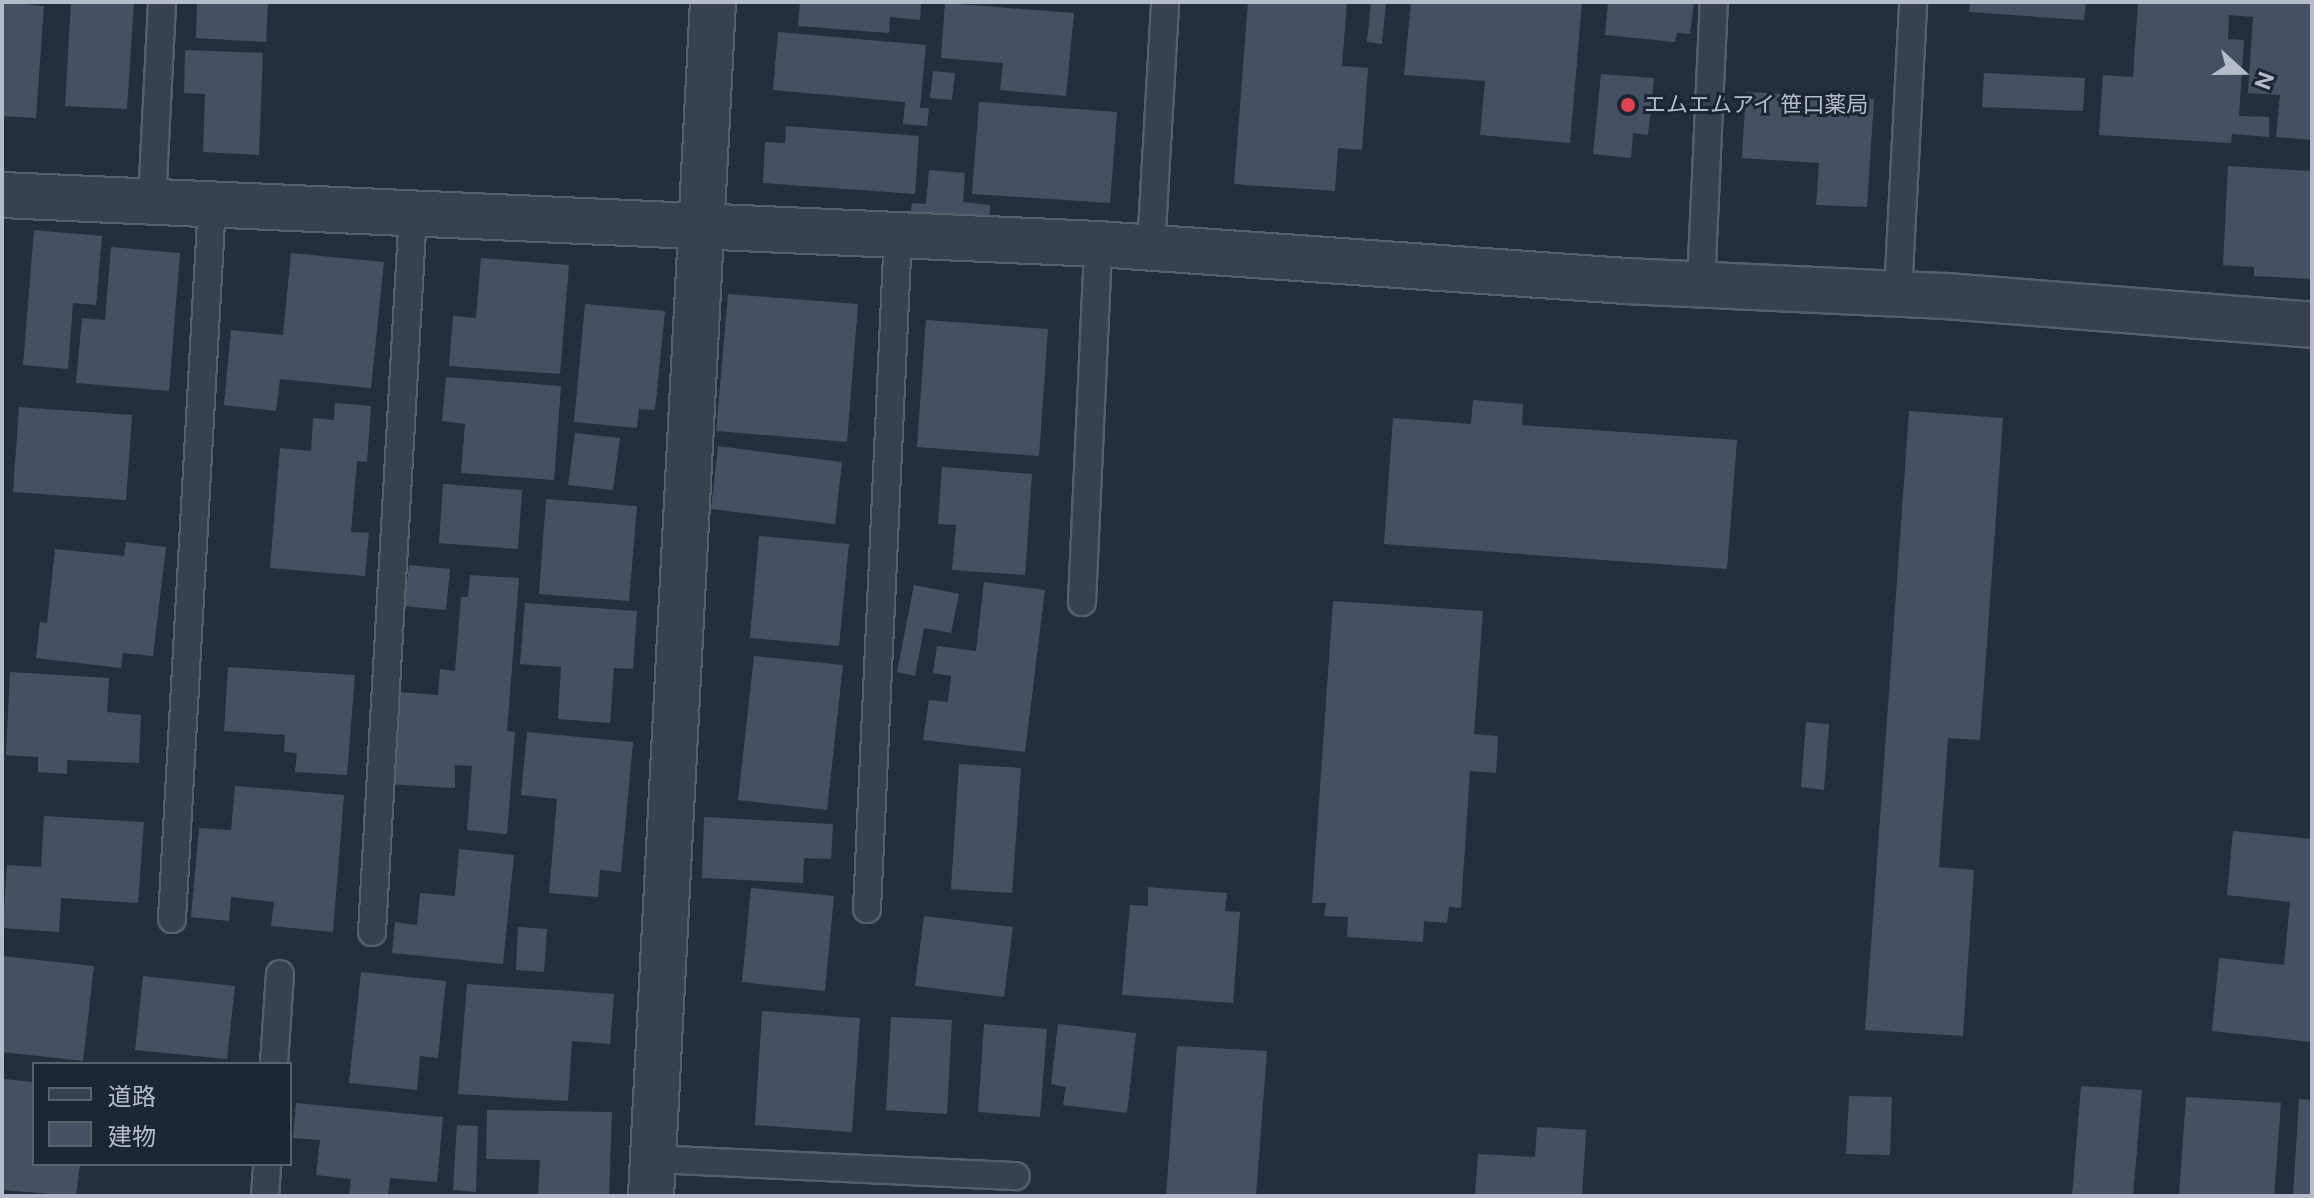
<!DOCTYPE html>
<meta charset="utf-8">
<style>
body{margin:0}
#map{position:relative;width:2314px;height:1198px;overflow:hidden;background:#242f3e;font-family:"Public Sans","Noto Sans JP",sans-serif}
div>[style]{position:absolute}
.building>*{inset:0;background:#455162}
.roads{filter:drop-shadow(2px 0 #565f6c) drop-shadow(-2px 0 #565f6c) drop-shadow(0 2px #565f6c) drop-shadow(0 -2px #565f6c)}
.service>*{height:26px;margin:-13px;padding:0 13px;transform-origin:13px;border-radius:13px;background:#38414e}
.minor>*{height:44px;margin:-22px;padding:0 22px;transform-origin:22px;border-radius:22px;background:#38414e}
.dots>*{width:22px;height:22px;translate:-50% -50%;box-sizing:border-box;border:4px solid #1d2633;border-radius:50%}
span{translate:-50% -50%;white-space:nowrap;text-align:center;line-height:1.15;-webkit-text-stroke:6px #1d2633;paint-order:stroke}
.poi-label{font-size:22px;color:#b4bcc9}
.left{translate:0 -50%;text-align:left}
.frame{position:absolute;inset:0;border:4px solid #b4bcc9;pointer-events:none}
.legend{position:absolute;left:32px;top:1062px;width:260px;height:104px;box-sizing:border-box;background:#1d2633;border:2px solid #59626f;margin:0;padding:10px 14px;list-style:none;font-size:24px;color:#b4bcc9}
.legend li{display:flex;align-items:center;gap:16px;height:40px}
.legend b{width:40px;border:2px solid #59626f}
.north{position:absolute;left:2202px;top:32px;width:80px;height:80px;-webkit-text-stroke:6px #1d2633;paint-order:stroke;rotate:111deg;font-size:22px;font-weight:700;line-height:32px;text-align:center;color:#b4bcc9}
.north::after{content:'';display:block;margin:auto;width:28px;height:36px;background:#b4bcc9;clip-path:polygon(50% 0,100% 100%,50% 72%,0 100%)}
</style>
<div id="map">
<div class="building">
<i style="clip-path:polygon(2px 2px,44px 6px,36px 118px,2px 116px)"></i>
<i style="clip-path:polygon(71px 2px,134px 2px,127px 109px,65px 106px)"></i>
<i style="clip-path:polygon(197px 2px,268px 2px,266px 42px,196px 38px)"></i>
<i style="clip-path:polygon(800px 2px,921px 2px,920px 20px,890px 17px,889px 33px,798px 26px)"></i>
<i style="clip-path:polygon(1248px 2px,1347px 2px,1342px 66px,1368px 68px,1362px 150px,1338px 148px,1335px 191px,1234px 184px)"></i>
<i style="clip-path:polygon(1371px 2px,1386px 2px,1382px 44px,1367px 42px)"></i>
<i style="clip-path:polygon(1411px 2px,1582px 2px,1570px 143px,1480px 135px,1485px 81px,1404px 75px)"></i>
<i style="clip-path:polygon(1608px 2px,1694px 2px,1690px 34px,1677px 33px,1675px 42px,1605px 35px)"></i>
<i style="clip-path:polygon(1970px 2px,2086px 2px,2084px 20px,1969px 12px)"></i>
<i style="clip-path:polygon(2138px 2px,2312px 2px,2312px 140px,2276px 137px,2280px 95px,2248px 93px,2253px 17px,2229px 15px,2228px 39px,2244px 40px,2239px 116px,2269px 117px,2269px 137px,2232px 134px,2231px 143px,2099px 135px,2103px 75px,2133px 77px)"></i>
<i style="clip-path:polygon(945px 3px,1074px 13px,1066px 96px,1000px 90px,1003px 63px,941px 58px)"></i>
<i style="clip-path:polygon(778px 32px,926px 45px,920px 108px,929px 108px,927px 126px,903px 124px,905px 102px,773px 90px)"></i>
<i style="clip-path:polygon(185px 50px,263px 53px,259px 155px,203px 152px,205px 94px,184px 93px)"></i>
<i style="clip-path:polygon(933px 71px,955px 73px,952px 100px,930px 98px)"></i>
<i style="clip-path:polygon(1984px 73px,2085px 78px,2083px 111px,1982px 107px)"></i>
<i style="clip-path:polygon(1601px 74px,1654px 78px,1648px 135px,1633px 133px,1631px 158px,1593px 154px)"></i>
<i style="clip-path:polygon(1746px 92px,1874px 99px,1867px 207px,1816px 205px,1819px 163px,1742px 158px)"></i>
<i style="clip-path:polygon(979px 102px,1117px 112px,1110px 203px,972px 194px)"></i>
<i style="clip-path:polygon(786px 126px,919px 136px,915px 194px,763px 183px,765px 142px,785px 143px)"></i>
<i style="clip-path:polygon(2228px 166px,2312px 171px,2312px 279px,2254px 276px,2254px 267px,2223px 265px)"></i>
<i style="clip-path:polygon(929px 170px,965px 173px,963px 202px,990px 205px,989px 227px,909px 221px,912px 203px,926px 204px)"></i>
<i style="clip-path:polygon(34px 230px,102px 236px,96px 305px,73px 303px,68px 369px,23px 365px)"></i>
<i style="clip-path:polygon(111px 247px,180px 253px,169px 391px,76px 383px,82px 318px,105px 320px)"></i>
<i style="clip-path:polygon(291px 253px,384px 262px,371px 388px,280px 379px,276px 411px,224px 405px,231px 330px,283px 335px)"></i>
<i style="clip-path:polygon(481px 258px,569px 265px,560px 374px,449px 366px,453px 316px,476px 318px)"></i>
<i style="clip-path:polygon(728px 294px,858px 304px,847px 442px,716px 431px)"></i>
<i style="clip-path:polygon(585px 304px,665px 311px,655px 410px,639px 409px,637px 428px,574px 422px)"></i>
<i style="clip-path:polygon(926px 320px,1048px 329px,1039px 456px,917px 447px)"></i>
<i style="clip-path:polygon(446px 377px,561px 386px,554px 480px,461px 473px,465px 424px,442px 421px)"></i>
<i style="clip-path:polygon(1473px 400px,1523px 404px,1522px 425px,1737px 440px,1727px 569px,1384px 544px,1393px 418px,1471px 424px)"></i>
<i style="clip-path:polygon(335px 403px,371px 406px,367px 462px,357px 461px,351px 532px,369px 533px,365px 576px,270px 568px,280px 448px,311px 451px,313px 418px,334px 420px)"></i>
<i style="clip-path:polygon(19px 407px,132px 415px,126px 500px,13px 492px)"></i>
<i style="clip-path:polygon(1909px 411px,2003px 418px,1980px 740px,1948px 738px,1939px 867px,1974px 870px,1963px 1036px,1865px 1030px)"></i>
<i style="clip-path:polygon(575px 433px,620px 438px,613px 490px,568px 485px)"></i>
<i style="clip-path:polygon(718px 446px,842px 462px,835px 524px,711px 509px)"></i>
<i style="clip-path:polygon(942px 467px,1032px 474px,1025px 575px,952px 570px,956px 525px,938px 524px)"></i>
<i style="clip-path:polygon(443px 484px,522px 490px,518px 549px,439px 543px)"></i>
<i style="clip-path:polygon(546px 499px,637px 506px,629px 601px,539px 594px)"></i>
<i style="clip-path:polygon(759px 536px,849px 544px,839px 646px,750px 638px)"></i>
<i style="clip-path:polygon(126px 542px,166px 547px,153px 656px,123px 653px,121px 668px,36px 658px,40px 622px,47px 623px,55px 549px,124px 556px)"></i>
<i style="clip-path:polygon(409px 565px,450px 569px,446px 610px,404px 606px)"></i>
<i style="clip-path:polygon(470px 575px,519px 578px,507px 731px,515px 732px,507px 834px,467px 830px,472px 766px,455px 765px,455px 788px,389px 784px,398px 692px,438px 695px,440px 669px,455px 671px,461px 597px,468px 597px)"></i>
<i style="clip-path:polygon(984px 582px,1045px 590px,1025px 752px,923px 740px,929px 700px,948px 702px,951px 676px,933px 673px,937px 646px,976px 651px)"></i>
<i style="clip-path:polygon(914px 585px,959px 594px,951px 633px,924px 628px,915px 676px,897px 672px)"></i>
<i style="clip-path:polygon(1333px 601px,1483px 611px,1474px 734px,1498px 736px,1496px 773px,1470px 771px,1461px 908px,1449px 907px,1447px 923px,1424px 921px,1423px 942px,1347px 937px,1348px 917px,1324px 916px,1326px 903px,1312px 903px)"></i>
<i style="clip-path:polygon(525px 603px,637px 611px,633px 669px,614px 668px,610px 723px,558px 719px,561px 667px,520px 664px)"></i>
<i style="clip-path:polygon(754px 656px,843px 665px,827px 810px,738px 800px)"></i>
<i style="clip-path:polygon(228px 667px,355px 675px,347px 775px,295px 772px,297px 753px,284px 752px,285px 735px,224px 731px)"></i>
<i style="clip-path:polygon(10px 672px,109px 678px,107px 712px,141px 715px,139px 763px,67px 760px,67px 774px,38px 772px,38px 757px,6px 755px)"></i>
<i style="clip-path:polygon(1806px 722px,1829px 724px,1824px 790px,1801px 787px)"></i>
<i style="clip-path:polygon(527px 732px,633px 742px,621px 872px,600px 870px,598px 897px,549px 893px,557px 799px,521px 795px)"></i>
<i style="clip-path:polygon(959px 764px,1021px 768px,1012px 893px,951px 889px)"></i>
<i style="clip-path:polygon(235px 786px,344px 795px,333px 932px,271px 926px,274px 902px,231px 897px,229px 921px,191px 917px,199px 828px,231px 830px)"></i>
<i style="clip-path:polygon(44px 816px,144px 822px,138px 903px,61px 898px,59px 932px,3px 928px,7px 865px,41px 867px)"></i>
<i style="clip-path:polygon(704px 817px,833px 824px,831px 859px,804px 858px,803px 883px,702px 878px)"></i>
<i style="clip-path:polygon(2233px 831px,2312px 839px,2312px 1042px,2212px 1031px,2219px 958px,2284px 965px,2290px 902px,2227px 895px)"></i>
<i style="clip-path:polygon(459px 849px,514px 855px,503px 964px,392px 953px,395px 922px,417px 925px,420px 893px,455px 896px)"></i>
<i style="clip-path:polygon(1148px 887px,1227px 893px,1225px 911px,1240px 912px,1233px 1003px,1122px 995px,1130px 905px,1148px 906px)"></i>
<i style="clip-path:polygon(751px 888px,834px 896px,825px 991px,742px 982px)"></i>
<i style="clip-path:polygon(924px 916px,1013px 927px,1004px 997px,915px 986px)"></i>
<i style="clip-path:polygon(518px 927px,547px 929px,544px 972px,516px 970px)"></i>
<i style="clip-path:polygon(2px 956px,94px 966px,83px 1061px,2px 1052px)"></i>
<i style="clip-path:polygon(361px 972px,446px 981px,438px 1058px,420px 1056px,417px 1090px,349px 1083px)"></i>
<i style="clip-path:polygon(143px 976px,235px 986px,227px 1059px,135px 1050px)"></i>
<i style="clip-path:polygon(467px 984px,614px 994px,610px 1044px,572px 1041px,568px 1101px,458px 1094px)"></i>
<i style="clip-path:polygon(762px 1011px,860px 1018px,852px 1132px,755px 1125px)"></i>
<i style="clip-path:polygon(891px 1017px,952px 1020px,947px 1114px,886px 1110px)"></i>
<i style="clip-path:polygon(984px 1024px,1047px 1029px,1040px 1117px,978px 1112px)"></i>
<i style="clip-path:polygon(1058px 1024px,1136px 1033px,1127px 1113px,1063px 1105px,1066px 1087px,1051px 1084px)"></i>
<i style="clip-path:polygon(1177px 1046px,1267px 1051px,1256px 1196px,1166px 1196px)"></i>
<i style="clip-path:polygon(4px 1079px,34px 1082px,34px 1164px,80px 1164px,76px 1196px,2px 1190px)"></i>
<i style="clip-path:polygon(2081px 1086px,2142px 1090px,2133px 1196px,2072px 1196px)"></i>
<i style="clip-path:polygon(1849px 1096px,1892px 1097px,1890px 1155px,1846px 1154px)"></i>
<i style="clip-path:polygon(2186px 1097px,2281px 1103px,2274px 1196px,2179px 1196px)"></i>
<i style="clip-path:polygon(2299px 1099px,2312px 1100px,2312px 1196px,2293px 1196px)"></i>
<i style="clip-path:polygon(296px 1103px,443px 1117px,437px 1182px,390px 1178px,388px 1196px,349px 1196px,351px 1179px,316px 1175px,320px 1140px,293px 1138px)"></i>
<i style="clip-path:polygon(487px 1110px,612px 1112px,609px 1196px,538px 1196px,540px 1160px,486px 1159px)"></i>
<i style="clip-path:polygon(457px 1125px,478px 1126px,476px 1192px,453px 1190px)"></i>
<i style="clip-path:polygon(1537px 1127px,1586px 1130px,1582px 1196px,1475px 1196px,1478px 1154px,1535px 1157px)"></i>
</div>
<div class="roads">
<div class="service">
<i style="left:152px;top:201px;width:199px;rotate:-87.1deg"></i>
<i style="left:1151px;top:248px;width:246px;rotate:-86.7deg"></i>
<i style="left:1701px;top:285px;width:283px;rotate:-87.4deg"></i>
<i style="left:1898px;top:293px;width:291px;rotate:-87deg"></i>
<i style="left:1082px;top:602px;width:358px;rotate:-87.4deg"></i>
<i style="left:867px;top:909px;width:676px;rotate:-87.37deg"></i>
<i style="left:172px;top:919px;width:717px;rotate:-86.8deg"></i>
<i style="left:372px;top:932px;width:721px;rotate:-86.74deg"></i>
<i style="left:274px;top:1064px;width:90px;rotate:-86.2deg"></i>
<i style="left:653px;top:1159px;width:363px;rotate:2.7deg"></i>
<i style="left:265px;top:1196px;width:32px;rotate:-86deg"></i>
</div>
<div class="minor">
<i style="left:2px;top:195px;width:1097px;rotate:2.56deg"></i>
<i style="left:1098px;top:244px;width:529px;rotate:4.01deg"></i>
<i style="left:1626px;top:281px;width:320px;rotate:2.7deg"></i>
<i style="left:1946px;top:296px;width:367px;rotate:4.5deg"></i>
<i style="left:651px;top:1196px;width:1196px;rotate:-87.03deg"></i>
</div>
</div>
<div class="dots">
<i style="left:1628px;top:105px;background:#e0444e"></i>
</div>
<div class="poi-label">
<span class="left" style="left:1644px;top:105px">エムエムアイ 笹口薬局</span>
</div>
<div class="frame"></div>
<ul class="legend">
<li><b style="height:10px;background:#38414e"></b>道路</li>
<li><b style="height:22px;background:#455162"></b>建物</li>
</ul>
<div class="north">N</div>
</div>
